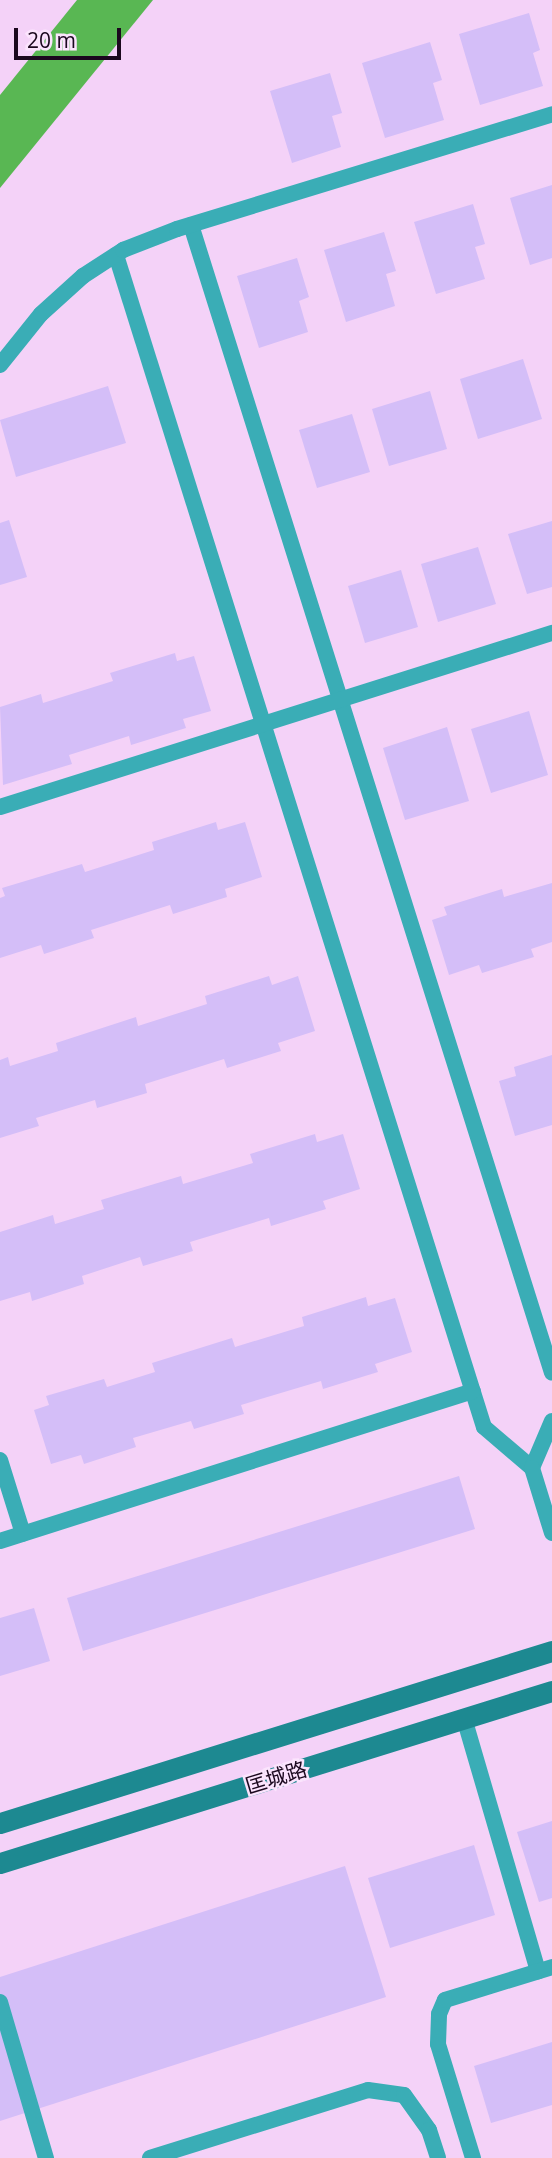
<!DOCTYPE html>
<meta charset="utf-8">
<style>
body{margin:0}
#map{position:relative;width:552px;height:2158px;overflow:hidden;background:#f4d2f8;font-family:"Open Sans","Noto Sans SC",sans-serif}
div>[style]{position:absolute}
.water>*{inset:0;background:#59b753}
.building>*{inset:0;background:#d4bef8}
.service>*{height:16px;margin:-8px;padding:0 8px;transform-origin:8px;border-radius:8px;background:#3aadb6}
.secondary>*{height:21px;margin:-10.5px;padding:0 10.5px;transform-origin:10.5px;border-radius:10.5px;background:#1d8991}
span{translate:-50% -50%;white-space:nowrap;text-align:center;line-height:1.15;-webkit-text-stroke:5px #fbe4fd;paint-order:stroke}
.street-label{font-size:21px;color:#1b081e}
.scale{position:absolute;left:14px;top:28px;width:107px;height:32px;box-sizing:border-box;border:4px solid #1b081e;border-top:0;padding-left:9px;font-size:21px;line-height:24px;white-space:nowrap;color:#1b081e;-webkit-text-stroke:5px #fbe4fd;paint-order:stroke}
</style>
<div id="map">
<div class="water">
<i style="clip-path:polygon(77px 0,153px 0,0 188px,0 95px)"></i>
</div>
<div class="building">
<i style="clip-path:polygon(529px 13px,540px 50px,533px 53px,543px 86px,480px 105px,459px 34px)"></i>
<i style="clip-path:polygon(430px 42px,442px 80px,433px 83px,444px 120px,385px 138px,362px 63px)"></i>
<i style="clip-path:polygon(330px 73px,342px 113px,332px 116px,341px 147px,292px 163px,270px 91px)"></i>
<i style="clip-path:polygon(552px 185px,552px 258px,530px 265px,510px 198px)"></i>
<i style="clip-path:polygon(473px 204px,485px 244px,475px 247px,485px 279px,436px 294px,414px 222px)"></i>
<i style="clip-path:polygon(384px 232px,396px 271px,386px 274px,395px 306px,346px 322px,324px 250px)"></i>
<i style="clip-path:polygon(297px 258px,309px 297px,299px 301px,308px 332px,259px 348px,237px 276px)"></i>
<i style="clip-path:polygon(523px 359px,542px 419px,478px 439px,460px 379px)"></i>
<i style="clip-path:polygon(108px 386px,126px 443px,16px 477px,0 420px)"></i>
<i style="clip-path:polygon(430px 391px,447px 449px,389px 466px,372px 409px)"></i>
<i style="clip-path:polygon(352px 414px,370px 472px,317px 488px,299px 430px)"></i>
<i style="clip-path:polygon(9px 520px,27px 577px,0 585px,0 523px)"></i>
<i style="clip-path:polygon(552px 521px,552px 587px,527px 594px,508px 534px)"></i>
<i style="clip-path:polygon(478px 547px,496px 604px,438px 622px,421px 564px)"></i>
<i style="clip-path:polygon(401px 570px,418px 627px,365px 643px,348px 586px)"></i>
<i style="clip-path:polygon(175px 653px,177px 661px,194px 656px,211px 711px,183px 719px,186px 728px,131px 745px,129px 736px,69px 755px,72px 764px,3px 785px,0 707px,41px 694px,43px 703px,113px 681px,110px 673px)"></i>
<i style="clip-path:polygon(529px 711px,548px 775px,491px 793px,471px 729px)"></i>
<i style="clip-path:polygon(447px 727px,469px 801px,405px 820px,383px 748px)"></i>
<i style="clip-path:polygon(216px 822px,218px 830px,245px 822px,262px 877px,225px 889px,227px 897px,173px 914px,170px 905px,91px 930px,94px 938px,44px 954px,41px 945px,0 958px,0 898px,5px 896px,2px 888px,82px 864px,85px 872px,154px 850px,152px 842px)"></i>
<i style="clip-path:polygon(552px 883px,552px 942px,531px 949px,534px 957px,482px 973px,479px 965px,449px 975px,432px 920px,447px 915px,444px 907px,502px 889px,504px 897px)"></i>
<i style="clip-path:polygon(269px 976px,272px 985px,298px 976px,315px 1031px,278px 1043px,281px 1051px,227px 1068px,224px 1059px,145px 1084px,147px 1093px,97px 1108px,95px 1100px,36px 1118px,39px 1126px,0 1138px,0 1060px,8px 1057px,10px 1066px,58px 1051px,56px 1043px,136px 1017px,138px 1026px,207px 1004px,205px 996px)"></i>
<i style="clip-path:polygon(552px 1055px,552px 1125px,515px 1136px,499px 1081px,516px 1076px,514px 1067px)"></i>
<i style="clip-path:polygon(315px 1134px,317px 1142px,343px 1134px,360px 1189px,323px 1201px,326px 1209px,271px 1226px,269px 1218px,190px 1242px,193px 1251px,143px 1266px,140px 1257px,82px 1276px,84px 1284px,32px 1301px,30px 1292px,0 1301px,0 1232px,53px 1215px,55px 1224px,104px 1209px,101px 1200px,181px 1176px,183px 1184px,253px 1163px,250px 1154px)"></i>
<i style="clip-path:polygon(366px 1297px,368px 1306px,395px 1298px,412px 1352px,375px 1364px,378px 1372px,323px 1389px,321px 1381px,241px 1405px,244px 1414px,194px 1429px,191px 1421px,133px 1438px,136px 1447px,84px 1464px,81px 1455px,51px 1464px,34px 1410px,49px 1405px,46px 1396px,104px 1379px,107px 1387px,155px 1372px,152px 1363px,232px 1338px,235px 1347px,304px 1326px,302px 1317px)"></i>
<i style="clip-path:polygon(459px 1476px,475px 1529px,83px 1651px,67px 1598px)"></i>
<i style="clip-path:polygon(34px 1608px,50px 1661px,0 1676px,0 1618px)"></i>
<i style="clip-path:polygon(552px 1821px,552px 1898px,539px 1902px,517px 1832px)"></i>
<i style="clip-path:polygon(474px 1845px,495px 1915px,390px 1948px,368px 1878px)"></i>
<i style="clip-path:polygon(345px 1866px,386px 1997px,0 2121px,0 1977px)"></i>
<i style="clip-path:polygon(552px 2042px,552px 2105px,491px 2123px,474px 2066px)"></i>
</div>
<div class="service">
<i style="left:191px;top:225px;width:1203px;rotate:72.54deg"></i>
<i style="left:116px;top:255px;width:1228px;rotate:72.57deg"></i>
<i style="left:484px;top:1427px;width:63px;rotate:40.5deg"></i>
<i style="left:0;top:365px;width:65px;rotate:-51.2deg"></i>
<i style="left:41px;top:314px;width:57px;rotate:-42.1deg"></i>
<i style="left:83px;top:276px;width:48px;rotate:-33deg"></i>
<i style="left:123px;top:250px;width:58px;rotate:-21.3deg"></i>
<i style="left:177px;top:229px;width:392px;rotate:-17deg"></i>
<i style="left:0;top:807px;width:579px;rotate:-17.5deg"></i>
<i style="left:552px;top:1421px;width:51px;rotate:113.1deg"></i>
<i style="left:532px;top:1468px;width:68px;rotate:72.9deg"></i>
<i style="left:0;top:1460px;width:77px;rotate:72.7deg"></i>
<i style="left:0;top:1541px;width:496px;rotate:-17.6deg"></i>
<i style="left:464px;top:1718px;width:264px;rotate:73.7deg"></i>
<i style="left:0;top:2002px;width:163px;rotate:73.6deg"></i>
<i style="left:150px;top:2158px;width:228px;rotate:-17.3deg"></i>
<i style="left:368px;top:2090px;width:36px;rotate:8deg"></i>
<i style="left:404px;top:2095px;width:43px;rotate:54.5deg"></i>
<i style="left:429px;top:2130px;width:29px;rotate:72deg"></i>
<i style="left:473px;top:2158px;width:119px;rotate:-107.1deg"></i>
<i style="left:438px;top:2044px;width:30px;rotate:-88deg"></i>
<i style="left:439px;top:2014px;width:15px;rotate:-67deg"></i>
<i style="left:445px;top:2000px;width:112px;rotate:-17.1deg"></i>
</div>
<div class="secondary">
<i style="left:0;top:1823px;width:578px;rotate:-17.31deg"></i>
<i style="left:0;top:1863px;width:578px;rotate:-17.31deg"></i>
</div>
<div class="street-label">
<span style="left:276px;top:1777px;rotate:-17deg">匡城路</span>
</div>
<div class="scale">20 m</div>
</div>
